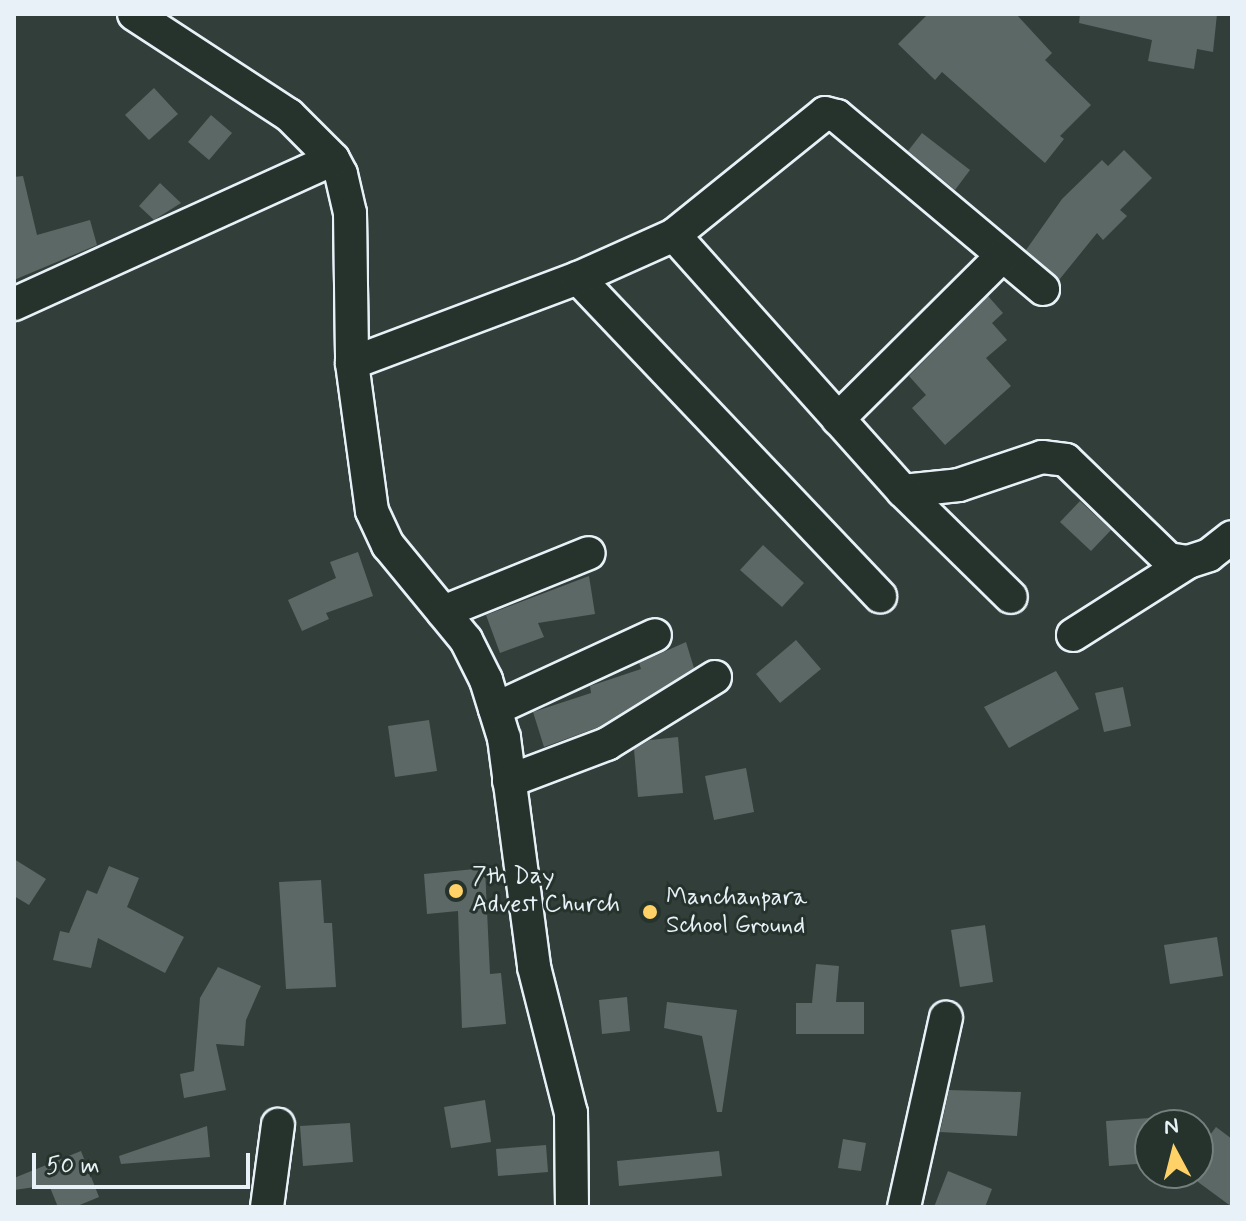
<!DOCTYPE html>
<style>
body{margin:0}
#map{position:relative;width:1246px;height:1221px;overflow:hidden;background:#323e39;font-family:Mynerve,sans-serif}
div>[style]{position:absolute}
.building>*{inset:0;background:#5c6865}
.roads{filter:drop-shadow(2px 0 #e8f1f8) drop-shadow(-2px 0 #e8f1f8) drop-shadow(0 2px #e8f1f8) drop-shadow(0 -2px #e8f1f8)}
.minor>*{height:32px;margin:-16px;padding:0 16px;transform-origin:16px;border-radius:16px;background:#26332d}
.dots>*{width:22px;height:22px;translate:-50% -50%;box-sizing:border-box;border:4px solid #26332d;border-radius:50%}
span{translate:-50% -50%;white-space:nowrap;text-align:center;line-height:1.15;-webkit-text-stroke:6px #26332d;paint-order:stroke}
.poi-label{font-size:24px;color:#e8f1f8}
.left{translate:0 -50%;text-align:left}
.frame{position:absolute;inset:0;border:16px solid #e8f1f8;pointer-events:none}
.north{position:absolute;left:1134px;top:1109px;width:80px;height:80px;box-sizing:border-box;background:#26332d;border:2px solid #747f7e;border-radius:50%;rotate:353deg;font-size:22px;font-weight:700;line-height:32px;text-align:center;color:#e8f1f8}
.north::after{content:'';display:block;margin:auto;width:28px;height:36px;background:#ffd166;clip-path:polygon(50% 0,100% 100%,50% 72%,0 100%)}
.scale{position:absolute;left:32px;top:1153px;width:218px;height:36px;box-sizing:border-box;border:4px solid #e8f1f8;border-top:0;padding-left:10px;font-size:24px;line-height:28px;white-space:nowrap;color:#e8f1f8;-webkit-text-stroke:6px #26332d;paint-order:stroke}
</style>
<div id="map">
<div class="building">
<i style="clip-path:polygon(928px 14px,1016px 14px,1052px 53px,1045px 60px,1091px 105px,1060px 136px,1064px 139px,1045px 163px,942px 72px,935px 80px,898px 44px)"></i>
<i style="clip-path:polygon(1080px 14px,1217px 14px,1213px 52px,1197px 49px,1194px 69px,1148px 61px,1152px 40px,1079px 23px)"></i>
<i style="clip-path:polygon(154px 88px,178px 114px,149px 140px,125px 115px)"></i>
<i style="clip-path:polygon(211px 115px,232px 133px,209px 160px,188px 142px)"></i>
<i style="clip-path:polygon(922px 133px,970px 170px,955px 190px,908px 151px)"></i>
<i style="clip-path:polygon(1124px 150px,1152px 178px,1120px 210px,1127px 216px,1103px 240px,1097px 233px,1059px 280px,1026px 250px,1062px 199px,1102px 160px,1108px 166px)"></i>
<i style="clip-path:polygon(23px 176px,37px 235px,90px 220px,97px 245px,14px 280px,14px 177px)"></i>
<i style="clip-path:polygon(160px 183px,181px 203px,154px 220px,139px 206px)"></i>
<i style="clip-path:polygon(988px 296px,1003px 313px,992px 323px,1007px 340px,986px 358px,1011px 386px,945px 445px,912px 408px,926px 395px,909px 376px)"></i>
<i style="clip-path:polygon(1080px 501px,1111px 530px,1091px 551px,1060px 522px)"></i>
<i style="clip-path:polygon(763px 545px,804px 583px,782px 607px,740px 570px)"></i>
<i style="clip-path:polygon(358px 552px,373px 596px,326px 613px,329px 619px,302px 631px,288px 600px,336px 578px,330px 562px)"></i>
<i style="clip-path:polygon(589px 576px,595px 614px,538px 623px,544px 637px,500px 653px,486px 615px)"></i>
<i style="clip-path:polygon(796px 640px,821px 669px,780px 703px,756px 674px)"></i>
<i style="clip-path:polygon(686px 642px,694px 668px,599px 727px,544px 747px,533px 712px,591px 693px,590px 686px,641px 669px,639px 663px)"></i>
<i style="clip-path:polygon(1056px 671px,1079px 709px,1009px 748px,984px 707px)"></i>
<i style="clip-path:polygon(1123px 687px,1131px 726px,1104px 732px,1095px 693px)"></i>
<i style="clip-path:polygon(429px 720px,437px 771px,395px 777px,388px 726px)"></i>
<i style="clip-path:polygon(678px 737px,683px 793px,638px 797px,634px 749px,650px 740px)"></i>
<i style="clip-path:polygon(746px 768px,754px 812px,714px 820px,705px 776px)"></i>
<i style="clip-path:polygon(14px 859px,46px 879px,29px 905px,14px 896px)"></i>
<i style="clip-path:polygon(109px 866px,139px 878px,127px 907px,184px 937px,165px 973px,98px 938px,91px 968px,53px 960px,60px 931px,69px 933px,87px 890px,97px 894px)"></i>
<i style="clip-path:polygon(485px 868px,490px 974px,501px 973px,506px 1024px,462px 1028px,458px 911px,427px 914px,424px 874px)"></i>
<i style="clip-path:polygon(321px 880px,324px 923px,332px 923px,336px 987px,286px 989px,279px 882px)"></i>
<i style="clip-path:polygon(985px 925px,993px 982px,960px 987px,951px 930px)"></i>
<i style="clip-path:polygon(1217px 937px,1223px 976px,1170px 984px,1164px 945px)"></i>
<i style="clip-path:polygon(816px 964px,839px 966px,836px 1002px,864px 1002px,864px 1034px,796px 1034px,796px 1003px,812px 1003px)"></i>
<i style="clip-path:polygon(218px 967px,261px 986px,246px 1020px,244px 1046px,216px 1044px,226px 1090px,184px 1098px,180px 1074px,194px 1071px,200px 998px)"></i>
<i style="clip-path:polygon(627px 997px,630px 1031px,602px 1034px,599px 1000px)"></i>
<i style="clip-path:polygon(667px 1002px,737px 1010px,722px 1112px,717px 1112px,702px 1036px,664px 1028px)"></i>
<i style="clip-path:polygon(949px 1090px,1021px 1092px,1017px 1136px,940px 1132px)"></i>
<i style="clip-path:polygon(485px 1100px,491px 1142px,451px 1148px,444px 1107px)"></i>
<i style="clip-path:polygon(1150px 1118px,1150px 1163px,1109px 1166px,1106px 1121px)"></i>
<i style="clip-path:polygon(350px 1123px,353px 1162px,303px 1166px,300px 1126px)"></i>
<i style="clip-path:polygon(207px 1126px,210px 1157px,121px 1164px,119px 1156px)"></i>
<i style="clip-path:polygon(1216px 1127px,1232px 1139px,1232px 1207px,1198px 1182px,1198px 1151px)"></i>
<i style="clip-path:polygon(843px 1139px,866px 1143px,861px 1171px,838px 1168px)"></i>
<i style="clip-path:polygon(546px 1145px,548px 1172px,498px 1176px,496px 1149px)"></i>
<i style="clip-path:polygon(81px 1151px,99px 1197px,75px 1207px,58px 1207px,49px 1185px,14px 1190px,14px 1178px)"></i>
<i style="clip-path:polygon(719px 1151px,722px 1176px,619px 1186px,617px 1161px)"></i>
<i style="clip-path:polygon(948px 1171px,992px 1189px,985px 1207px,934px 1207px)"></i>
</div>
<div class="roads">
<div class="minor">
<i style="left:134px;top:14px;width:185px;rotate:33.1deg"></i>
<i style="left:289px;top:115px;width:62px;rotate:45deg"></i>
<i style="left:333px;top:159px;width:17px;rotate:62deg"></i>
<i style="left:341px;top:174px;width:40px;rotate:77deg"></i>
<i style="left:350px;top:213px;width:150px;rotate:89.2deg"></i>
<i style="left:352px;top:363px;width:149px;rotate:82.3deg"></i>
<i style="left:372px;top:511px;width:38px;rotate:65deg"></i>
<i style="left:388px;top:545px;width:123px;rotate:50.6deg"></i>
<i style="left:466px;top:640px;width:45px;rotate:63.4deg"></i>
<i style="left:486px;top:680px;width:61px;rotate:72.8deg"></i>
<i style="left:504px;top:738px;width:231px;rotate:82.5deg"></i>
<i style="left:534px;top:967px;width:151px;rotate:75.8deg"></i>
<i style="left:571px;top:1113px;width:94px;rotate:89.4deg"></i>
<i style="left:674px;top:235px;width:343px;rotate:48.2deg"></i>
<i style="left:903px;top:491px;width:56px;rotate:-6.1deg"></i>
<i style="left:959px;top:485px;width:88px;rotate:-18.6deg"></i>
<i style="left:1042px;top:457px;width:24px;rotate:7deg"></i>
<i style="left:1066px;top:460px;width:142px;rotate:44.1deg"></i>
<i style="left:1168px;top:559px;width:20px;rotate:9deg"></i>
<i style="left:1188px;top:562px;width:22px;rotate:-18deg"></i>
<i style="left:1209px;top:555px;width:29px;rotate:-38deg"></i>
<i style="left:578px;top:278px;width:439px;rotate:46.5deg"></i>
<i style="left:14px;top:304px;width:350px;rotate:-24.4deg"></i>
<i style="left:352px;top:363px;width:241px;rotate:-20.6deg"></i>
<i style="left:578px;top:278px;width:105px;rotate:-24.1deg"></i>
<i style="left:674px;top:235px;width:194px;rotate:-38.9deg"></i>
<i style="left:825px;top:113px;width:12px;rotate:14deg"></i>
<i style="left:837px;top:116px;width:269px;rotate:40deg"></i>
<i style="left:838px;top:419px;width:231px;rotate:-44.8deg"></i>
<i style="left:903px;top:491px;width:151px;rotate:44.5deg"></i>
<i style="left:443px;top:612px;width:157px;rotate:-22deg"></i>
<i style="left:1073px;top:635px;width:136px;rotate:-32.4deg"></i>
<i style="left:495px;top:709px;width:176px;rotate:-24.8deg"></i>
<i style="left:509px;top:781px;width:105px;rotate:-20.7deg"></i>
<i style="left:607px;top:744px;width:127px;rotate:-31.8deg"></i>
<i style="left:267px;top:1207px;width:83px;rotate:-82.4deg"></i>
<i style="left:904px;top:1207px;width:194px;rotate:-77.5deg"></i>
</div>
</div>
<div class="dots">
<i style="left:456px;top:891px;background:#ffd166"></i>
<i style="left:650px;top:912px;background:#ffd166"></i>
</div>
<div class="poi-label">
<span class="left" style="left:472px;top:891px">7th Day<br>Advest Church</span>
<span class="left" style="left:666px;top:912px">Manchanpara<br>School Ground</span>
</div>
<div class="frame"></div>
<div class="north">N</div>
<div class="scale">50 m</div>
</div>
